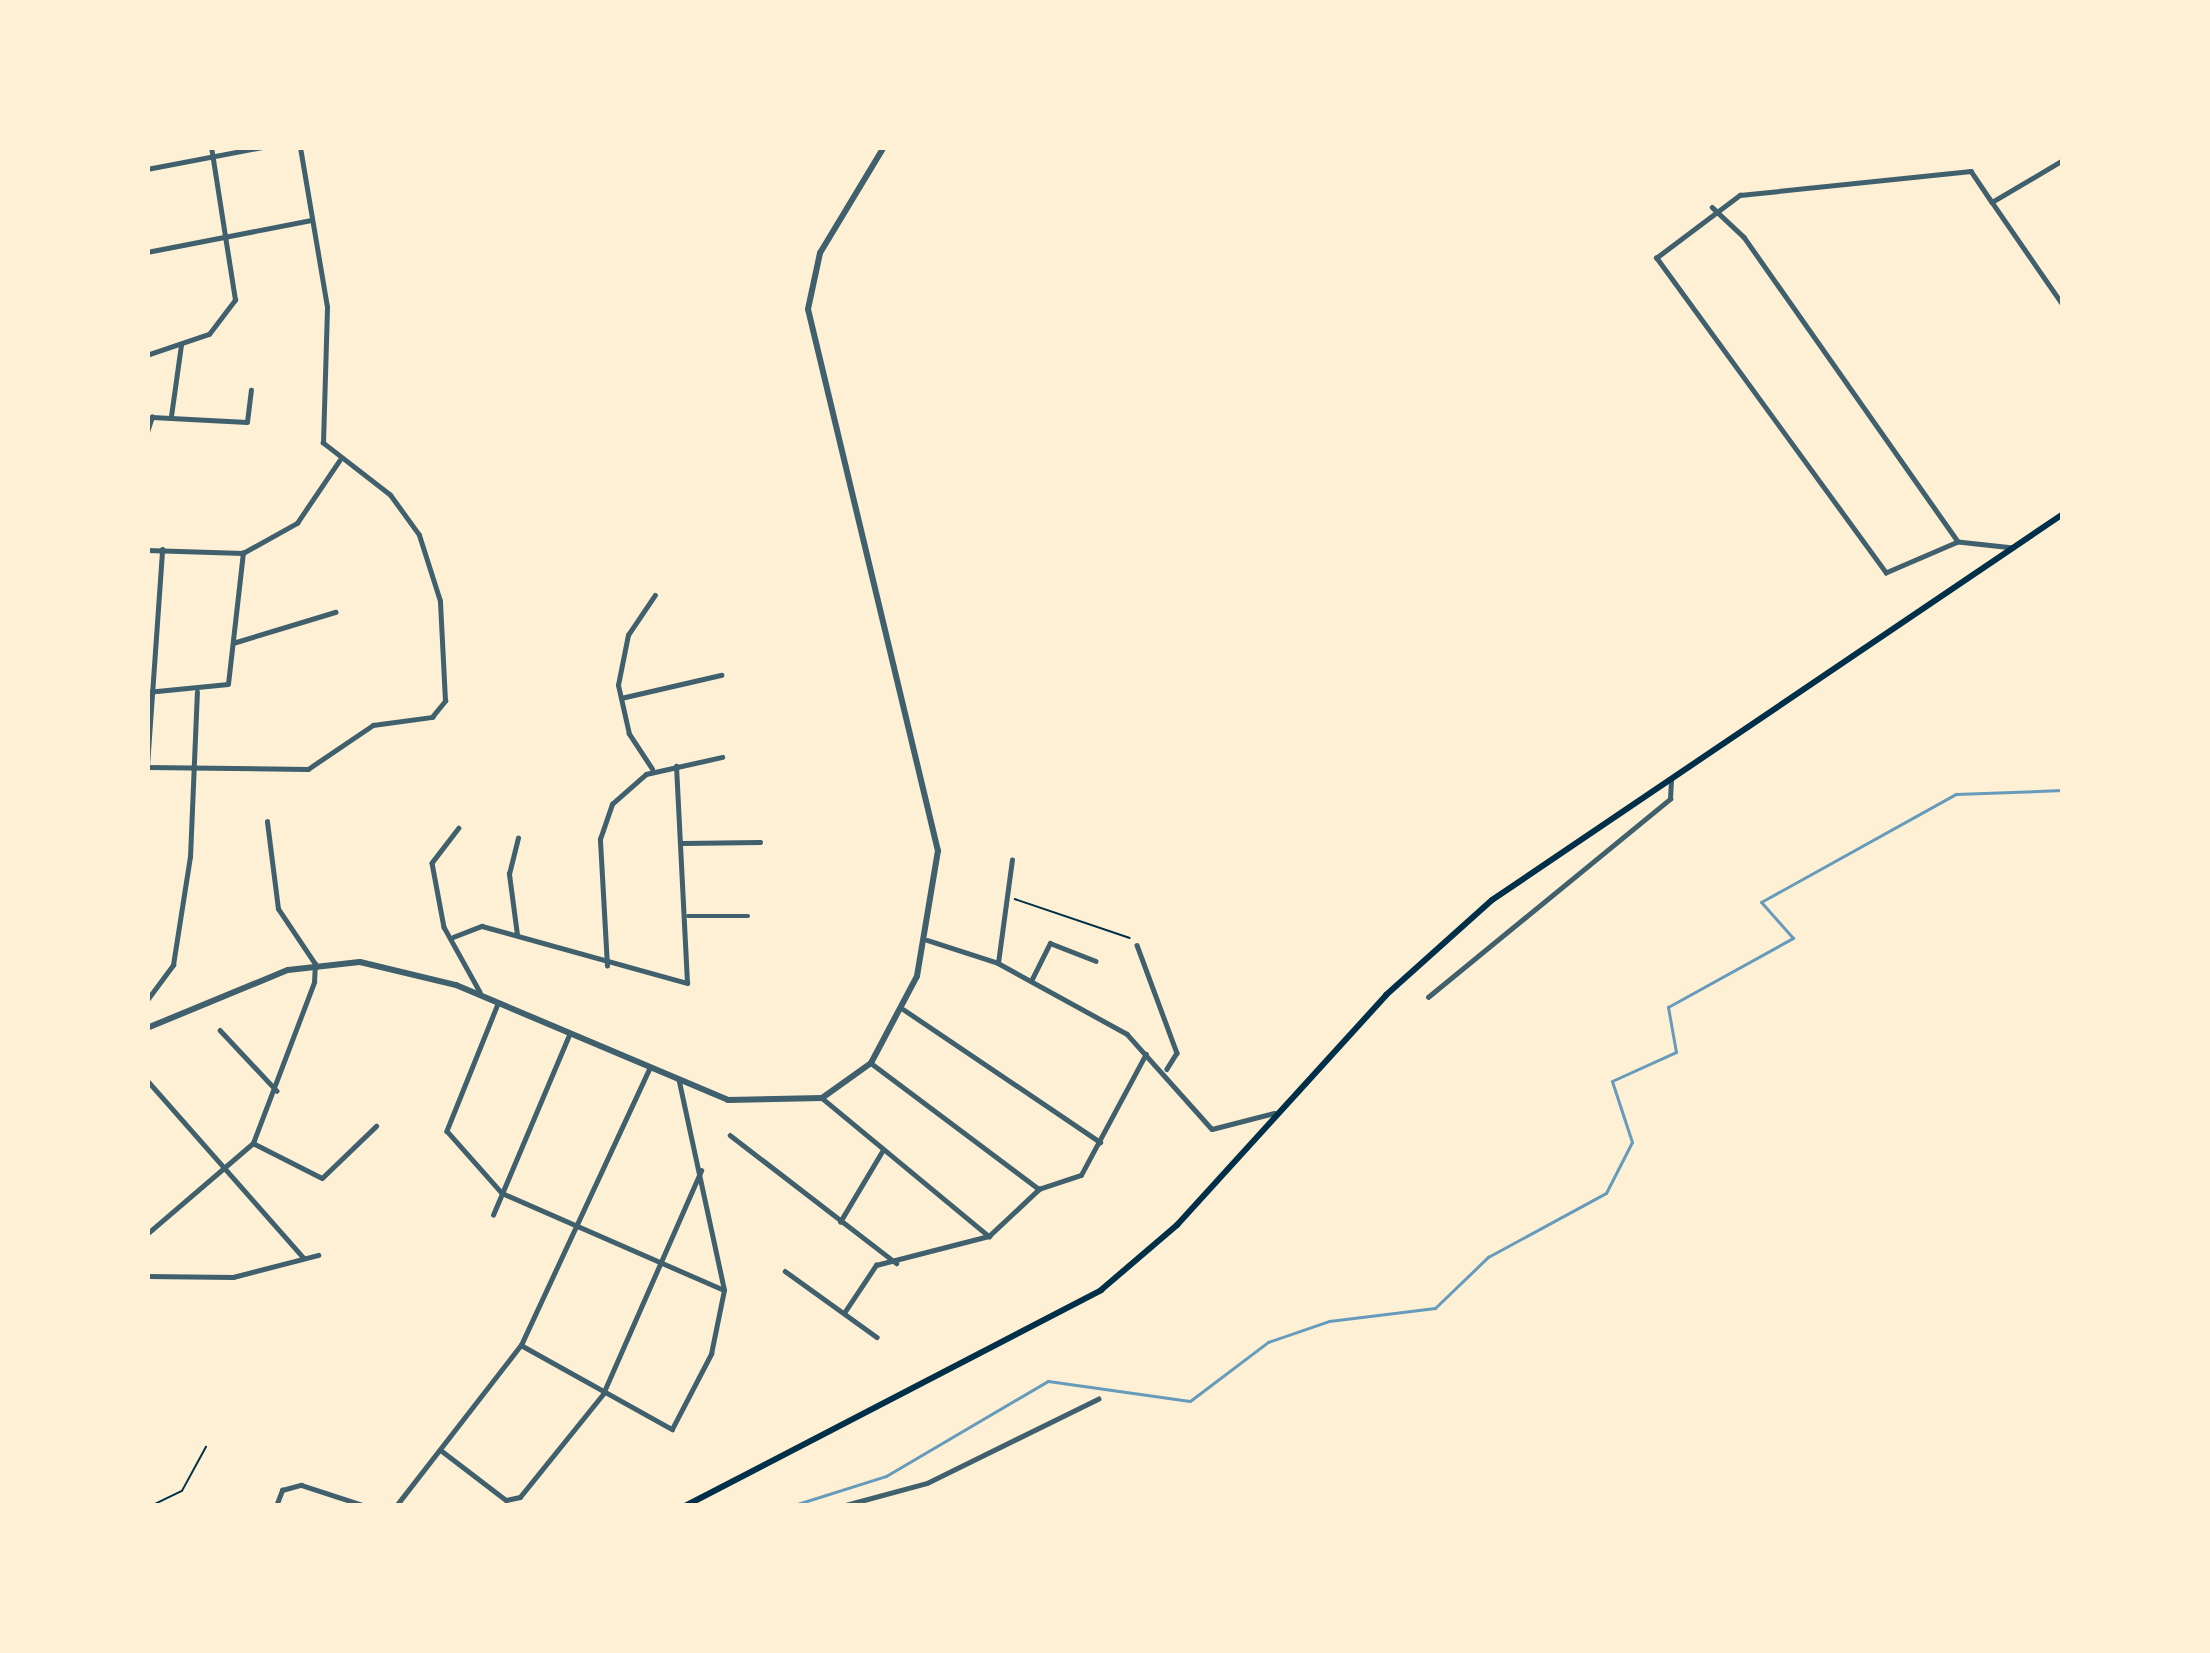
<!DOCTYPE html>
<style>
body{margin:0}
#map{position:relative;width:2210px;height:1653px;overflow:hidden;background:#fdf0d5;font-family:"PT Sans Narrow",sans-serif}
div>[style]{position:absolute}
.stream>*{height:3px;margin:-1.5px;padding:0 1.5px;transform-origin:1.5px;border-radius:1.5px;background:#669bbc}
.path>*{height:1.5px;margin:-0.75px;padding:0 0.75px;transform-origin:0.75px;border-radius:0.75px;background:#003049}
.minor>*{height:4.5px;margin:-2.25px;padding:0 2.25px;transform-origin:2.25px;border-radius:2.25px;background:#3f606c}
.tertiary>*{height:6px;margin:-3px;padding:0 3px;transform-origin:3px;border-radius:3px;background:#3f606c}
.primary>*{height:6px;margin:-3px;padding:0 3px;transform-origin:3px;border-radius:3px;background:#003049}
span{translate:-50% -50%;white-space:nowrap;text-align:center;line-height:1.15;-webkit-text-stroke:9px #fdf0d5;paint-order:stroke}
.frame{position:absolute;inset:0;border:150px solid #fdf0d5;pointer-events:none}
</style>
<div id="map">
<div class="stream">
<i style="left:791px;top:1506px;width:100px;rotate:-17.5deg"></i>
<i style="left:886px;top:1476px;width:188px;rotate:-30.4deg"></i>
<i style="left:1048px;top:1381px;width:143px;rotate:8deg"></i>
<i style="left:1190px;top:1401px;width:98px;rotate:-37.1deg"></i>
<i style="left:1268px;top:1342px;width:65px;rotate:-19deg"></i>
<i style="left:1329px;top:1321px;width:107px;rotate:-7deg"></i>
<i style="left:1435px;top:1308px;width:74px;rotate:-43.9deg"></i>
<i style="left:1488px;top:1257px;width:134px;rotate:-28.5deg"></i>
<i style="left:1606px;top:1193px;width:57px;rotate:-63deg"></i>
<i style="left:1632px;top:1142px;width:64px;rotate:-108.2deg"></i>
<i style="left:1612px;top:1081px;width:70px;rotate:-24.4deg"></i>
<i style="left:1676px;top:1052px;width:46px;rotate:-100.1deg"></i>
<i style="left:1668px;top:1007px;width:143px;rotate:-28.9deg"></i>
<i style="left:1793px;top:938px;width:48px;rotate:-131.6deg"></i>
<i style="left:1761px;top:902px;width:223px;rotate:-29deg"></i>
<i style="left:1956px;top:794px;width:107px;rotate:-2.1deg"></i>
</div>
<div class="path">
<i style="left:1015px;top:899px;width:121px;rotate:18.7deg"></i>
<i style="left:151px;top:1506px;width:34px;rotate:-26deg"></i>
<i style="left:182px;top:1491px;width:50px;rotate:-61.4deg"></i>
</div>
<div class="minor">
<i style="left:147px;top:169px;width:117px;rotate:-10.8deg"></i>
<i style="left:1992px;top:202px;width:125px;rotate:55.4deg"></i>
<i style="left:1712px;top:207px;width:44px;rotate:43.2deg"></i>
<i style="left:1744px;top:237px;width:370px;rotate:54.9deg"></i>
<i style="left:147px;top:252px;width:167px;rotate:-11deg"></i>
<i style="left:147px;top:355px;width:65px;rotate:-18.7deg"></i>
<i style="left:209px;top:334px;width:43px;rotate:-52.6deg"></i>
<i style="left:235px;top:300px;width:155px;rotate:-98.9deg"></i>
<i style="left:171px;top:416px;width:72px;rotate:-82deg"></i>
<i style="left:147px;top:432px;width:16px;rotate:-72deg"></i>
<i style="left:152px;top:417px;width:95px;rotate:3deg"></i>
<i style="left:247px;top:422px;width:32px;rotate:-83deg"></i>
<i style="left:2013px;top:548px;width:55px;rotate:-173.8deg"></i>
<i style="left:1958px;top:542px;width:78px;rotate:156.7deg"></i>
<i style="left:1886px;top:573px;width:390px;rotate:-126.1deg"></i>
<i style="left:1656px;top:258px;width:105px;rotate:-36.9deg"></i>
<i style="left:1740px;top:195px;width:232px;rotate:-5.9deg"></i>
<i style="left:1971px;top:171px;width:37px;rotate:56deg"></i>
<i style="left:1992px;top:202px;width:82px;rotate:-30.6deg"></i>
<i style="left:147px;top:550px;width:96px;rotate:1.8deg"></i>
<i style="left:243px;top:553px;width:62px;rotate:-29.1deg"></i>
<i style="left:297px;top:523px;width:75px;rotate:-55.9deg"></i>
<i style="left:233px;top:643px;width:107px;rotate:-16.9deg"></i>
<i style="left:147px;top:692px;width:81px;rotate:-5.6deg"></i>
<i style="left:228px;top:684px;width:132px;rotate:-83.5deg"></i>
<i style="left:621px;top:698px;width:103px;rotate:-13deg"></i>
<i style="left:147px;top:766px;width:217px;rotate:-86deg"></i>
<i style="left:147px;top:767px;width:161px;rotate:0.7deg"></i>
<i style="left:308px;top:769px;width:78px;rotate:-34.1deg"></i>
<i style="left:373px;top:725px;width:60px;rotate:-7.7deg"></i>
<i style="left:432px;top:717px;width:21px;rotate:-51deg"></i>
<i style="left:445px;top:701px;width:100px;rotate:-92.9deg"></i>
<i style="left:440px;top:601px;width:69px;rotate:-107.7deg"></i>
<i style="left:419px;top:535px;width:49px;rotate:-125.9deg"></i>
<i style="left:390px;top:495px;width:85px;rotate:-142.2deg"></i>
<i style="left:323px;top:443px;width:136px;rotate:-88.3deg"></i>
<i style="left:327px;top:307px;width:162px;rotate:-99.6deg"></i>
<i style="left:652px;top:769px;width:42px;rotate:-123.3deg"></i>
<i style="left:629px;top:734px;width:50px;rotate:-102.7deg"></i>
<i style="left:618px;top:685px;width:51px;rotate:-78.7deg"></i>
<i style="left:628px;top:635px;width:48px;rotate:-56deg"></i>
<i style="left:459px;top:828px;width:44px;rotate:127.6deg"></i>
<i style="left:432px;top:863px;width:65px;rotate:79.4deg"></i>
<i style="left:444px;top:927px;width:74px;rotate:61deg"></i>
<i style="left:682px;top:843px;width:78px;rotate:-0.7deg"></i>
<i style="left:688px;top:916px;width:60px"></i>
<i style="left:517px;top:935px;width:62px;rotate:-97.5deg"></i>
<i style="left:509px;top:874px;width:37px;rotate:-76deg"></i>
<i style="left:453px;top:937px;width:31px;rotate:-21deg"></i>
<i style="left:482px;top:926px;width:213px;rotate:15.5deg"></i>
<i style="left:687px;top:983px;width:217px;rotate:-92.9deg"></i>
<i style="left:927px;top:940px;width:75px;rotate:17.9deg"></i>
<i style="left:998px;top:963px;width:147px;rotate:28.8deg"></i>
<i style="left:1127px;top:1034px;width:127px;rotate:48.2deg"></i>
<i style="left:1212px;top:1129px;width:64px;rotate:-14.5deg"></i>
<i style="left:1137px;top:945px;width:115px;rotate:69.7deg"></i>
<i style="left:1177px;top:1053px;width:19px;rotate:122deg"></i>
<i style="left:998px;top:963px;width:104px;rotate:-82.3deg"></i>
<i style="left:607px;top:966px;width:127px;rotate:-93.2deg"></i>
<i style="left:600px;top:839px;width:37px;rotate:-71deg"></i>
<i style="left:612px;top:804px;width:45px;rotate:-41.4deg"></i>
<i style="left:646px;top:774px;width:78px;rotate:-12.6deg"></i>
<i style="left:1032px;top:979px;width:40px;rotate:-63.4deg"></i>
<i style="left:1050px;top:943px;width:49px;rotate:21.4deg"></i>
<i style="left:1428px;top:997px;width:313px;rotate:-39.3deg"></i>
<i style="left:1670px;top:799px;width:20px;rotate:-87deg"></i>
<i style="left:147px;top:1000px;width:44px;rotate:-53.4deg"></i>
<i style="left:173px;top:965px;width:109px;rotate:-81.1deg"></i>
<i style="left:190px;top:857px;width:165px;rotate:-87.6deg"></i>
<i style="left:498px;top:1004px;width:137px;rotate:111.9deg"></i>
<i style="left:447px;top:1131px;width:83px;rotate:48.4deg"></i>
<i style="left:502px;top:1193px;width:242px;rotate:23.6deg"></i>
<i style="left:903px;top:1009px;width:238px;rotate:34deg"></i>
<i style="left:220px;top:1030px;width:83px;rotate:46.9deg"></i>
<i style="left:871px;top:1063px;width:210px;rotate:36.9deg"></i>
<i style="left:147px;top:1080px;width:237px;rotate:48.6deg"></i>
<i style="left:822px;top:1098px;width:217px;rotate:39.6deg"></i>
<i style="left:730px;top:1135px;width:210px;rotate:37.6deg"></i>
<i style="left:253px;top:1143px;width:77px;rotate:26.9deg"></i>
<i style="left:322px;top:1178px;width:75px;rotate:-43.9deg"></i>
<i style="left:493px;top:1215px;width:195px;rotate:-67.1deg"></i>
<i style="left:840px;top:1222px;width:84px;rotate:-59.2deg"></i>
<i style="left:147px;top:1234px;width:140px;rotate:-40.6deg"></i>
<i style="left:253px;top:1143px;width:172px;rotate:-69.2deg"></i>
<i style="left:314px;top:982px;width:18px;rotate:-87deg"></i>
<i style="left:315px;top:964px;width:66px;rotate:-123.9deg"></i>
<i style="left:278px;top:909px;width:88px;rotate:-97.2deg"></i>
<i style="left:785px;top:1271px;width:113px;rotate:35.7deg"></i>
<i style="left:147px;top:1276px;width:86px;rotate:0.7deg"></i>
<i style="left:233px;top:1277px;width:88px;rotate:-14.5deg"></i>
<i style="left:844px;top:1313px;width:58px;rotate:-56.3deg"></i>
<i style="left:876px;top:1265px;width:117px;rotate:-14.4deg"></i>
<i style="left:989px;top:1236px;width:69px;rotate:-43.2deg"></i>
<i style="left:1039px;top:1189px;width:44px;rotate:-18.4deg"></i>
<i style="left:1081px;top:1175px;width:137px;rotate:-61.8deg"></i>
<i style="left:521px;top:1345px;width:173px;rotate:29.1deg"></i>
<i style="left:672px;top:1429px;width:85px;rotate:-62.5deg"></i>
<i style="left:711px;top:1354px;width:65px;rotate:-78.5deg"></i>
<i style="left:724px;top:1290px;width:214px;rotate:-102.2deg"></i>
<i style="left:442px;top:1451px;width:81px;rotate:37.4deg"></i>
<i style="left:506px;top:1500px;width:14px;rotate:-12deg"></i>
<i style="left:520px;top:1497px;width:132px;rotate:-51.1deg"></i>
<i style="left:603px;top:1394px;width:244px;rotate:-66.3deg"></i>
<i style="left:276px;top:1506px;width:17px;rotate:-69deg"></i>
<i style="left:282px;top:1490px;width:20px;rotate:-15deg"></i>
<i style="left:301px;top:1485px;width:68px;rotate:17.9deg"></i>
<i style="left:396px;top:1506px;width:204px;rotate:-52.2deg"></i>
<i style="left:521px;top:1345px;width:304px;rotate:-65.1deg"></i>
<i style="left:842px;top:1506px;width:88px;rotate:-15.1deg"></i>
<i style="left:927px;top:1483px;width:191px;rotate:-26.2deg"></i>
</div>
<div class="tertiary">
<i style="left:147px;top:1028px;width:152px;rotate:-22.4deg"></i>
<i style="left:288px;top:970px;width:72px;rotate:-6.3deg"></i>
<i style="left:360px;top:962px;width:99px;rotate:13.5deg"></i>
<i style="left:456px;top:985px;width:295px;rotate:22.9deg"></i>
<i style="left:728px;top:1100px;width:94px;rotate:-1.2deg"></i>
<i style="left:822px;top:1098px;width:60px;rotate:-35.5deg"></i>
<i style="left:871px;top:1063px;width:98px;rotate:-62.1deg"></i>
<i style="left:917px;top:976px;width:127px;rotate:-80.5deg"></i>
<i style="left:938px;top:851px;width:557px;rotate:-103.49deg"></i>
<i style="left:808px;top:309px;width:57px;rotate:-77.9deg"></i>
<i style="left:820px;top:253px;width:124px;rotate:-58.9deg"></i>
</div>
<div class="primary">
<i style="left:685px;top:1506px;width:469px;rotate:-27.4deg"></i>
<i style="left:1101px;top:1290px;width:100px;rotate:-40.5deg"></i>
<i style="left:1177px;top:1225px;width:311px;rotate:-47.7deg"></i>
<i style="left:1386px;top:995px;width:142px;rotate:-41.9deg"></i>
<i style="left:1492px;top:900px;width:689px;rotate:-34.06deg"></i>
</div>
<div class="frame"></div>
</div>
